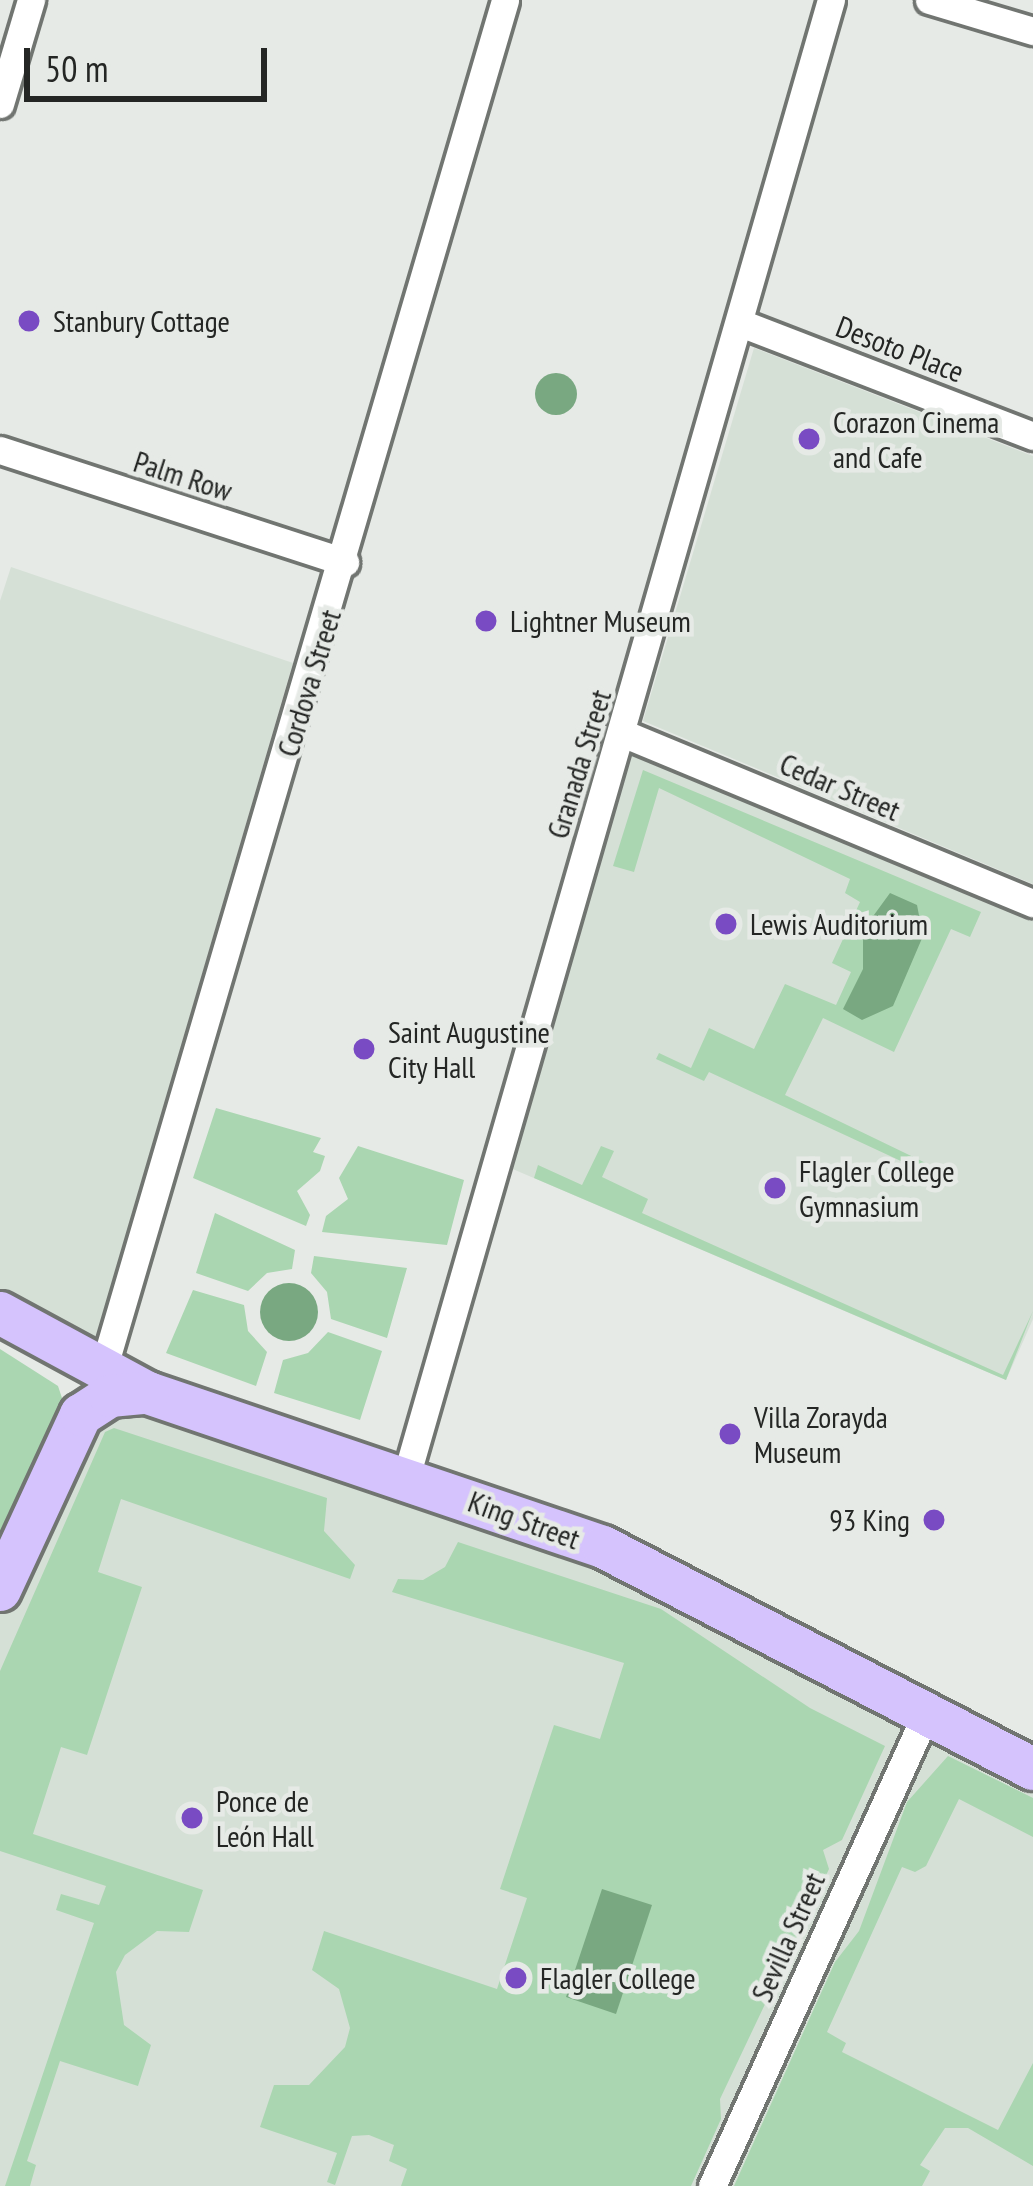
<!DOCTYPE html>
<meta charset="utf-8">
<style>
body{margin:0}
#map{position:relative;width:1033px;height:2186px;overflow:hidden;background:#e6eae6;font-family:"PT Sans Narrow",sans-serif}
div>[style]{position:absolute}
.built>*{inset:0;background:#d5e0d6}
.green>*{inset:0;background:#aad6b1}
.water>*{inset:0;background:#79a881}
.round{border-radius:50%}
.roads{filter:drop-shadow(3px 0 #717571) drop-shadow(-3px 0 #717571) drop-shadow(0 3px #717571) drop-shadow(0 -3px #717571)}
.street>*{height:27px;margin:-13.5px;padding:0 13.5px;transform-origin:13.5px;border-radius:13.5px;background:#fff}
.primary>*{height:42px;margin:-21px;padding:0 21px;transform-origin:21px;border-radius:21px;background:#d5c3fd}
.dots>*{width:33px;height:33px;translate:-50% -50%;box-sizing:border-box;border:6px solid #e6eae6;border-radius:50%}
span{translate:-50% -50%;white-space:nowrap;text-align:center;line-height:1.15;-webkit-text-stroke:9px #e6eae6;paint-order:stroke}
.poi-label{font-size:30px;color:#242624}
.left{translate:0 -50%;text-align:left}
.right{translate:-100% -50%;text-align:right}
.street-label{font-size:30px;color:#242624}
.scale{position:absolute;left:24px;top:48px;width:243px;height:54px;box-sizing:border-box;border:6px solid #242624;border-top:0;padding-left:15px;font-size:36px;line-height:42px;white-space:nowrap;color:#242624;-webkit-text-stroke:9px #e6eae6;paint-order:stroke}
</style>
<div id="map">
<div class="built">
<i style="clip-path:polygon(754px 348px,1033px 456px,1033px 884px,643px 721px)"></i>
<i style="clip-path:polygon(11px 567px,293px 663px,96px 1338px,47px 1321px,0 1290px,0 601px)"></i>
<i style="clip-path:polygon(622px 733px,1033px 903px,1033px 1319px,1006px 1380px,494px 1161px)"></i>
<i style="clip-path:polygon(110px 1396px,406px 1477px,1033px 1769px,1033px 2186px,0 2186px,0 1590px)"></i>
</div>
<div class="green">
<i style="clip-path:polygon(643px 770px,981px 912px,970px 937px,951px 929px,894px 1052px,823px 1018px,785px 1095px,934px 1167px,931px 1175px,709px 1072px,704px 1081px,656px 1059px,659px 1053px,691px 1068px,709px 1028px,754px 1049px,785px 984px,836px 1005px,851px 972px,832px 963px,860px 902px,845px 893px,850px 879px,659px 788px,634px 872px,613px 866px)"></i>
<i style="clip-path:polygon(216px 1108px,321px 1138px,313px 1152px,325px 1156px,320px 1171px,297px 1191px,310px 1215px,306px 1226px,193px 1178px)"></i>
<i style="clip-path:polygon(358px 1146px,464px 1180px,447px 1245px,322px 1232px,326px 1216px,348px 1199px,339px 1178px)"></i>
<i style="clip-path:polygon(601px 1146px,614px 1151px,602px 1177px,648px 1199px,642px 1213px,1003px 1375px,1033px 1311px,1006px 1380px,534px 1178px,538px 1165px,582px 1185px)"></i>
<i style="clip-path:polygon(215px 1213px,295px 1250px,292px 1269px,267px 1273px,248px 1291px,196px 1273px)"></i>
<i style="clip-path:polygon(314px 1256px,407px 1268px,387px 1338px,331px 1319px,327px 1292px,311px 1273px)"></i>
<i style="clip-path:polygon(193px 1290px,244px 1305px,248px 1331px,267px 1352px,256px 1386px,166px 1353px)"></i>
<i style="clip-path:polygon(328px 1332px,382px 1351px,360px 1420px,274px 1393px,283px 1360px,308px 1353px)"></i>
<i style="clip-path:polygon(0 1349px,58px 1386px,63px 1401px,0 1543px)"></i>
<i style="clip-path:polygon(114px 1428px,327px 1498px,324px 1531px,355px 1565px,350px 1579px,121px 1499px,98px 1572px,142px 1587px,87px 1755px,61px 1747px,33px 1834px,203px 1890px,189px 1932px,157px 1931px,125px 1955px,116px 1972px,124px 2025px,151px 2045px,138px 2086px,60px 2061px,27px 2161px,36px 2165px,30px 2186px,5px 2186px,94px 1923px,56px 1910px,61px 1894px,99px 1905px,106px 1886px,0 1851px,0 1671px,105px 1432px)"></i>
<i style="clip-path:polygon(458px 1542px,661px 1609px,810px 1708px,885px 1746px,842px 1840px,823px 1850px,829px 1869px,720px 2099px,721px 2119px,691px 2186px,401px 2186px,407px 2169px,389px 2161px,394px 2145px,369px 2135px,352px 2136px,335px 2185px,327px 2182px,337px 2153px,260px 2127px,274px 2085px,309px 2085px,345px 2047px,350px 2028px,339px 1989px,312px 1970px,324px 1931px,497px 1989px,527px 1898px,500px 1889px,554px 1725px,600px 1739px,624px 1663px,392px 1592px,398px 1579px,423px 1580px,445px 1567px)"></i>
<i style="clip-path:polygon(948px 1756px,1033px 1798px,1033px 1837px,959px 1799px,926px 1866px,915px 1872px,902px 1867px,827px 2032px,846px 2043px,842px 2052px,998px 2130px,1033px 2063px,1033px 2166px,968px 2128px,945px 2128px,920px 2165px,930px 2171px,922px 2186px,734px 2186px,835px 1962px,859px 1931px,907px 1802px)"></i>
</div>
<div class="water">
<i class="round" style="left:535px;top:373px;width:42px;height:42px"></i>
<i style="clip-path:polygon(890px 893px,917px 905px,923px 936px,893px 1006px,862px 1020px,843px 1009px,863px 969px,863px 930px)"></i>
<i class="round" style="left:260px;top:1283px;width:58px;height:58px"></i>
<i style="clip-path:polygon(602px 1889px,652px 1905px,616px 2014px,566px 1997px)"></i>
</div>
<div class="roads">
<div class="street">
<i style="left:929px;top:0;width:109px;rotate:16.6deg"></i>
<i style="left:0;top:104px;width:109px;rotate:-73.4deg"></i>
<i style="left:743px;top:324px;width:311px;rotate:21.1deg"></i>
<i style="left:0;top:450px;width:363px;rotate:18deg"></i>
<i style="left:622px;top:733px;width:445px;rotate:22.5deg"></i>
<i style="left:105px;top:1363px;width:1420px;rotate:-73.64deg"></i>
<i style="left:406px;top:1477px;width:1537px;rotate:-73.95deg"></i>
<i style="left:712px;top:2186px;width:516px;rotate:-65.62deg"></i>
</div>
<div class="primary">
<i style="left:0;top:1313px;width:168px;rotate:28.4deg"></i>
<i style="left:148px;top:1393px;width:480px;rotate:18.7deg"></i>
<i style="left:603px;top:1547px;width:484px;rotate:27.3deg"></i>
<i style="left:0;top:1590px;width:193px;rotate:-65.2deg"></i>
<i style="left:81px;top:1415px;width:35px;rotate:-33deg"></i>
<i style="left:110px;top:1396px;width:38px;rotate:-5deg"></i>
</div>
</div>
<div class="dots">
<i style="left:29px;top:321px;background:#794bc3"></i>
<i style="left:809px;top:439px;background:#794bc3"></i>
<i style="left:486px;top:621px;background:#794bc3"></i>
<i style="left:726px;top:924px;background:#794bc3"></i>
<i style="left:364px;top:1049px;background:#794bc3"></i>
<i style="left:775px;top:1188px;background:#794bc3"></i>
<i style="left:730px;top:1434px;background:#794bc3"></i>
<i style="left:934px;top:1520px;background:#794bc3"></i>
<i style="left:192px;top:1818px;background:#794bc3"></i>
<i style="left:516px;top:1978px;background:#794bc3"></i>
</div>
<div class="poi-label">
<span class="left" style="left:53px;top:321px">Stanbury Cottage</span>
<span class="left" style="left:833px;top:439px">Corazon Cinema<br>and Cafe</span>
<span class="left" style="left:510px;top:621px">Lightner Museum</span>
<span class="left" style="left:750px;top:924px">Lewis Auditorium</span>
<span class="left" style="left:388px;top:1049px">Saint Augustine<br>City Hall</span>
<span class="left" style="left:799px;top:1188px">Flagler College<br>Gymnasium</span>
<span class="left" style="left:754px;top:1434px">Villa Zorayda<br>Museum</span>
<span class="right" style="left:910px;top:1520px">93 King</span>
<span class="left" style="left:216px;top:1818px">Ponce de<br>León Hall</span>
<span class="left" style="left:540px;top:1978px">Flagler College</span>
</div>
<div class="street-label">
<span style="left:900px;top:349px;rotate:21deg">Desoto Place</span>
<span style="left:183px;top:476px;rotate:18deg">Palm Row</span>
<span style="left:309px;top:683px;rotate:-73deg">Cordova Street</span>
<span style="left:579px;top:764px;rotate:-73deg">Granada Street</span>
<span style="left:840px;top:787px;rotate:23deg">Cedar Street</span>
<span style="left:524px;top:1520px;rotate:20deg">King Street</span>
<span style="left:788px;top:1937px;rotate:-66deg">Sevilla Street</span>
</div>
<div class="scale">50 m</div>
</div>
